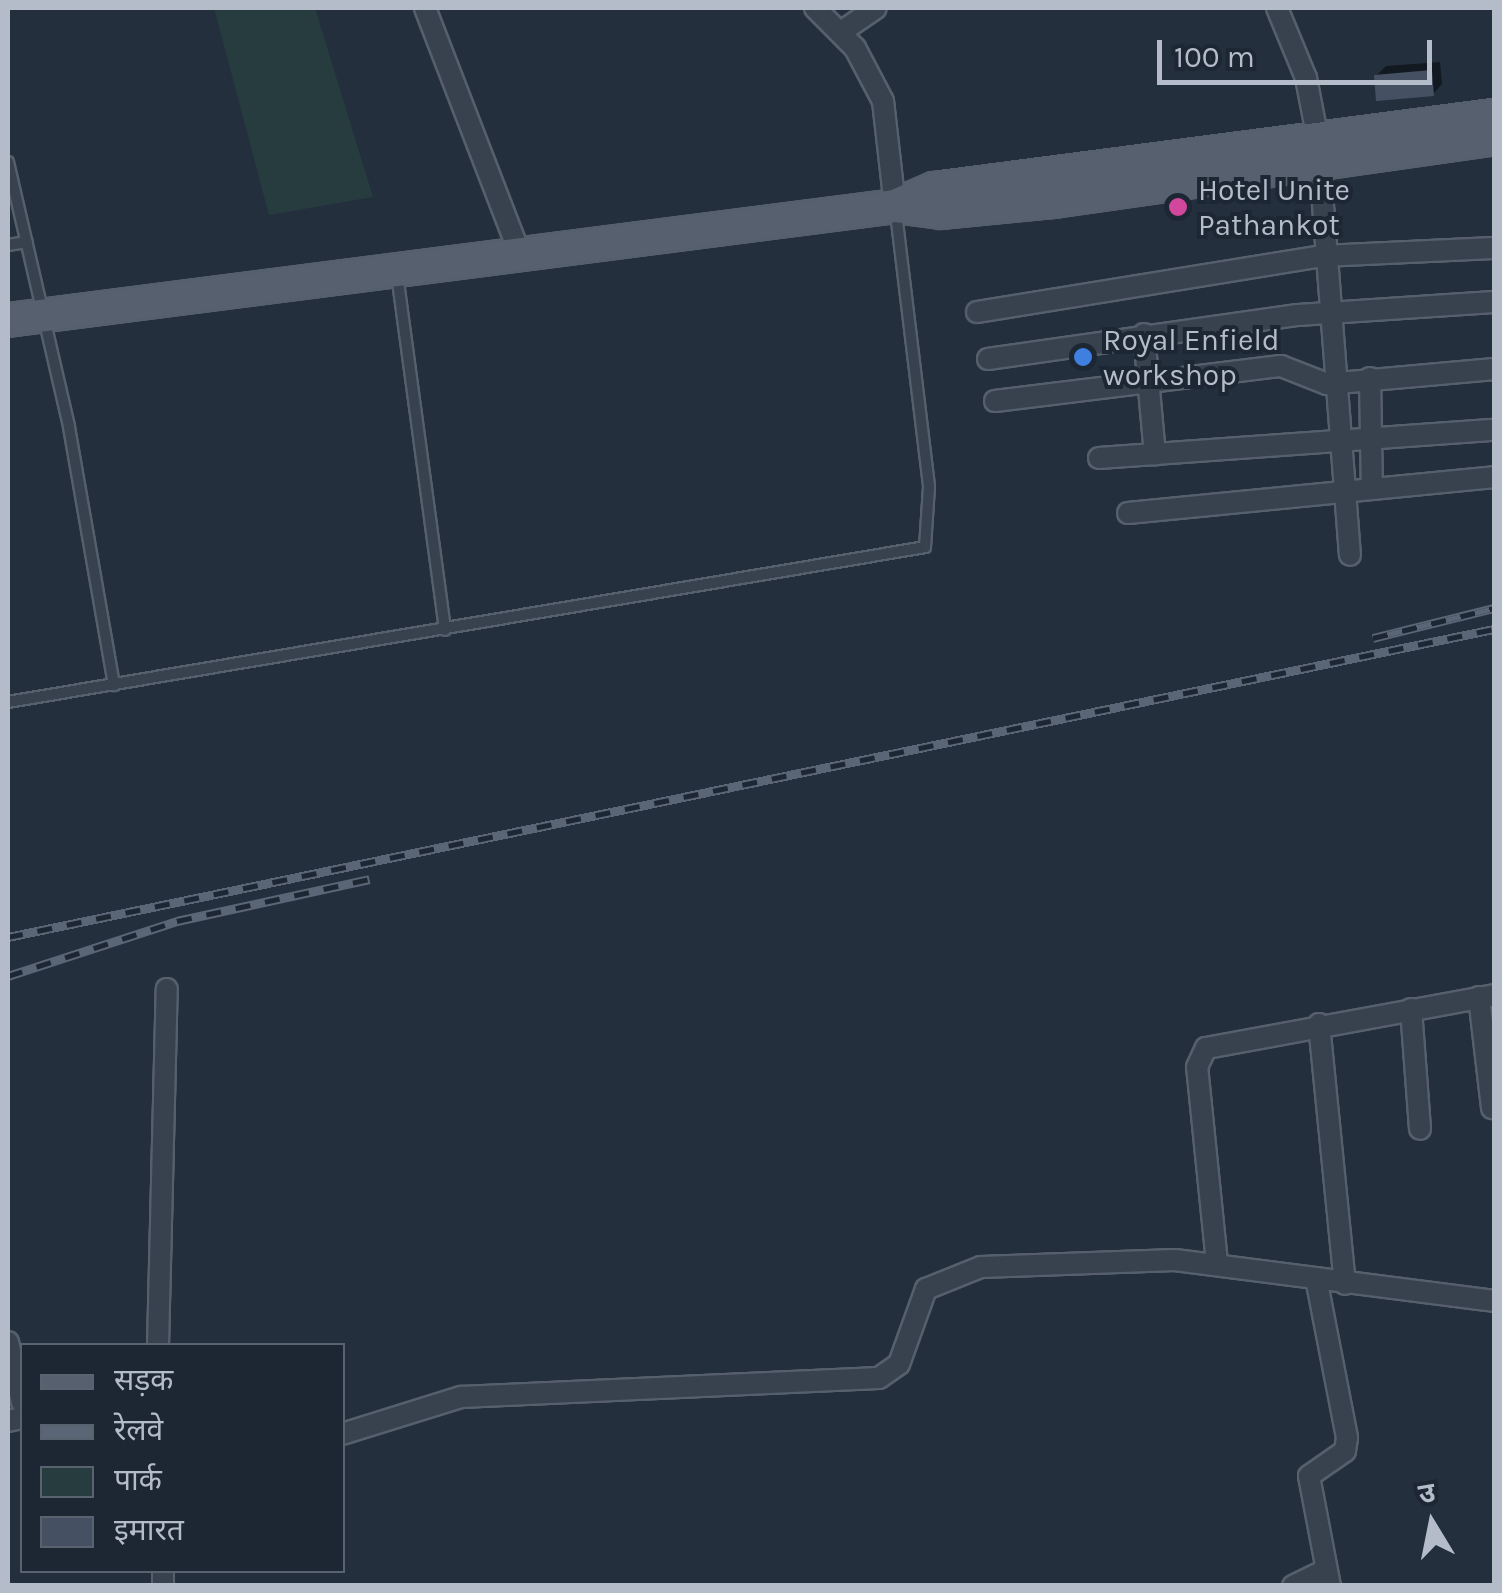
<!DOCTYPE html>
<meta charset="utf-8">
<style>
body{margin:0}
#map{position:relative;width:1502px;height:1593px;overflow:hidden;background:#242f3e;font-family:Karla,"Noto Sans Devanagari",sans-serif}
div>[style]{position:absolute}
.green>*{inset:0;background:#263c3f}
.shadow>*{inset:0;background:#0007}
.building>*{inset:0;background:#455162}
.roads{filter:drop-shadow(2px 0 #565f6c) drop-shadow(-2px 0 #565f6c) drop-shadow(0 2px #565f6c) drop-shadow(0 -2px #565f6c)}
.lane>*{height:10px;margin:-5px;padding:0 5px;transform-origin:5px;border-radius:5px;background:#38414e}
.street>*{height:20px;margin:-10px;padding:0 10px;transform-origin:10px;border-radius:10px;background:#38414e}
.primary>*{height:32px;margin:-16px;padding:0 16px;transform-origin:16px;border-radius:16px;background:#56606e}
.rail>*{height:9px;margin-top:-4.5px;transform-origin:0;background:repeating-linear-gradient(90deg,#1d2633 0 15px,#5a6575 0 30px);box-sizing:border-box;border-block:2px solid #5a6575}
.dots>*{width:28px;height:28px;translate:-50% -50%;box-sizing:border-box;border:5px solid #1d2633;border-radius:50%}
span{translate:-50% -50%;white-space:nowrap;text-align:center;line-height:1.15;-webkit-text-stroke:8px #1d2633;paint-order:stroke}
.poi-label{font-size:30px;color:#b4bcc9}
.left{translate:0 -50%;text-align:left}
.frame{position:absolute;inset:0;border:10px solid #b4bcc9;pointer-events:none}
.legend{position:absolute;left:20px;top:1343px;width:325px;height:230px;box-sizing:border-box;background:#1d2633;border:2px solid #59626f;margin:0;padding:12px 18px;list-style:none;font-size:30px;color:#b4bcc9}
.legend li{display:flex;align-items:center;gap:20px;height:50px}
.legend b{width:50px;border:2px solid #59626f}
.north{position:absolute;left:1382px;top:1473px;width:100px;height:100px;-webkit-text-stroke:8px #1d2633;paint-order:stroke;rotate:350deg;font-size:28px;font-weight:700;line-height:40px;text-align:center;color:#b4bcc9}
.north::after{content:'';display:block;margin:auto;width:35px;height:45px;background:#b4bcc9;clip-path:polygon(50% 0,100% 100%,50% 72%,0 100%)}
.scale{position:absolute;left:1157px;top:40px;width:275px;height:45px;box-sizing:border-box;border:5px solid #b4bcc9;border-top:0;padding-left:12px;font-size:30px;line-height:35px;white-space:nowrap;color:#b4bcc9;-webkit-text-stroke:8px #1d2633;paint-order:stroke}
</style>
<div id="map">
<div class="green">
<i style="clip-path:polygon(214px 8px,315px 8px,373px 197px,269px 215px)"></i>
</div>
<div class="shadow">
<i style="clip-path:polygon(1440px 62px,1442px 84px,1433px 94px,1376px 76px,1386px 66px)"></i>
</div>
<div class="building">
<i style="clip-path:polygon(1432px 70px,1434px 96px,1376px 101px,1374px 75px)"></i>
</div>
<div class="roads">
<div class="lane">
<i style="left:8px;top:162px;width:272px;rotate:77deg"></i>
<i style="left:69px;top:427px;width:262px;rotate:80.1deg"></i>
<i style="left:8px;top:245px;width:19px;rotate:-9deg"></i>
<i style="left:397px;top:274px;width:359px;rotate:82.3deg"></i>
<i style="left:8px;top:702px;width:930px;rotate:-9.59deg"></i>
<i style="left:925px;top:547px;width:61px;rotate:-86.2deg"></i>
<i style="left:929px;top:486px;width:276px;rotate:-96.9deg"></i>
</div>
<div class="street">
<i style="left:425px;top:8px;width:258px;rotate:68.9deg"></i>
<i style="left:815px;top:8px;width:57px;rotate:45deg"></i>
<i style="left:855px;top:48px;width:60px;rotate:62.2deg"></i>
<i style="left:883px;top:101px;width:106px;rotate:83.5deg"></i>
<i style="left:1277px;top:8px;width:76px;rotate:67.5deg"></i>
<i style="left:1306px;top:78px;width:63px;rotate:79deg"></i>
<i style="left:1318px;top:140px;width:416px;rotate:85.6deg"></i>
<i style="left:841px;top:32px;width:42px;rotate:-34.4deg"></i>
<i style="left:977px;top:312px;width:350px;rotate:-9.2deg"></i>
<i style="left:1322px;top:256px;width:172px;rotate:-2.7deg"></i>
<i style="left:1144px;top:334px;width:121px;rotate:84.8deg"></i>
<i style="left:988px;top:359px;width:313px;rotate:-8.1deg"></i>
<i style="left:1298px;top:315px;width:196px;rotate:-3.8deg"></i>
<i style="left:1370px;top:378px;width:110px;rotate:89deg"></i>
<i style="left:995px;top:401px;width:288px;rotate:-7deg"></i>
<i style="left:1281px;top:366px;width:49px;rotate:21.4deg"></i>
<i style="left:1327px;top:384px;width:168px;rotate:-5.1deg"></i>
<i style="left:1099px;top:458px;width:396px;rotate:-4.1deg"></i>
<i style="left:1128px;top:513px;width:368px;rotate:-5.6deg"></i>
<i style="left:1479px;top:997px;width:112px;rotate:83.3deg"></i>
<i style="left:1411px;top:1009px;width:120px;rotate:85.7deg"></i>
<i style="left:1319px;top:1024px;width:261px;rotate:84.3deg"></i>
<i style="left:1217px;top:1263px;width:197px;rotate:-95.8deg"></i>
<i style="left:1197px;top:1067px;width:21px;rotate:-65deg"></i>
<i style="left:1206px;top:1048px;width:293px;rotate:-10.4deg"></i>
<i style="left:1316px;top:1278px;width:163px;rotate:79deg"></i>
<i style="left:1347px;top:1438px;width:13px;rotate:99deg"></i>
<i style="left:1345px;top:1451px;width:44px;rotate:145.2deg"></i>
<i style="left:1309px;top:1476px;width:112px;rotate:79.2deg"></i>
<i style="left:8px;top:1342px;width:62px;rotate:76.9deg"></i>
<i style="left:158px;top:1346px;width:357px;rotate:-88.6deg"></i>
<i style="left:8px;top:1421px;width:14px;rotate:-12deg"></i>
<i style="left:342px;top:1434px;width:125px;rotate:-17.3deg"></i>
<i style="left:461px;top:1397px;width:418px;rotate:-2.6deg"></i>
<i style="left:879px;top:1378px;width:24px;rotate:-35deg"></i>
<i style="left:899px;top:1364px;width:80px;rotate:-70.2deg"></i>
<i style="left:926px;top:1289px;width:59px;rotate:-21.8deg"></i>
<i style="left:981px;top:1267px;width:194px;rotate:-2.1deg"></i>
<i style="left:1175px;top:1260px;width:322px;rotate:7.3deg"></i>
<i style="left:163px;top:1586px;width:16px;rotate:-90deg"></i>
<i style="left:1293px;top:1586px;width:37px;rotate:-26deg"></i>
</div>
<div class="primary">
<i style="left:895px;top:206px;width:43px;rotate:-23.6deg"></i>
<i style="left:934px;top:189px;width:564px;rotate:-7.44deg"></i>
<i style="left:8px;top:320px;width:894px;rotate:-7.32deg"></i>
<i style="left:895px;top:206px;width:46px;rotate:7.4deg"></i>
<i style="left:941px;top:212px;width:114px;rotate:-5.6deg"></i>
<i style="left:1054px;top:201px;width:444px;rotate:-8.1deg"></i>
</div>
</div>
<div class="rail">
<i style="left:1373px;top:638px;width:125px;rotate:-13.9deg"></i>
<i style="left:8px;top:937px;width:1518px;rotate:-11.71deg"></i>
<i style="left:8px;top:976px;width:178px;rotate:-18deg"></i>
<i style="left:177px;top:921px;width:197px;rotate:-12.3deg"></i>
</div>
<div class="dots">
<i style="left:1178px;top:207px;background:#d1479c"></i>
<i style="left:1083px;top:357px;background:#3f7fe0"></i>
</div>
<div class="poi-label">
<span class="left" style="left:1198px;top:207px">Hotel Unite<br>Pathankot</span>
<span class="left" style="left:1103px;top:357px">Royal Enfield<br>workshop</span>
</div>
<div class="frame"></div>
<ul class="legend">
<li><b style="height:12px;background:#56606e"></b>सड़क</li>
<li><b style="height:12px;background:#5a6575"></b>रेलवे</li>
<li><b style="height:28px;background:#263c3f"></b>पार्क</li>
<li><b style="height:28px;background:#455162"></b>इमारत</li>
</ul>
<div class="north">उ</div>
<div class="scale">100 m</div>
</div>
